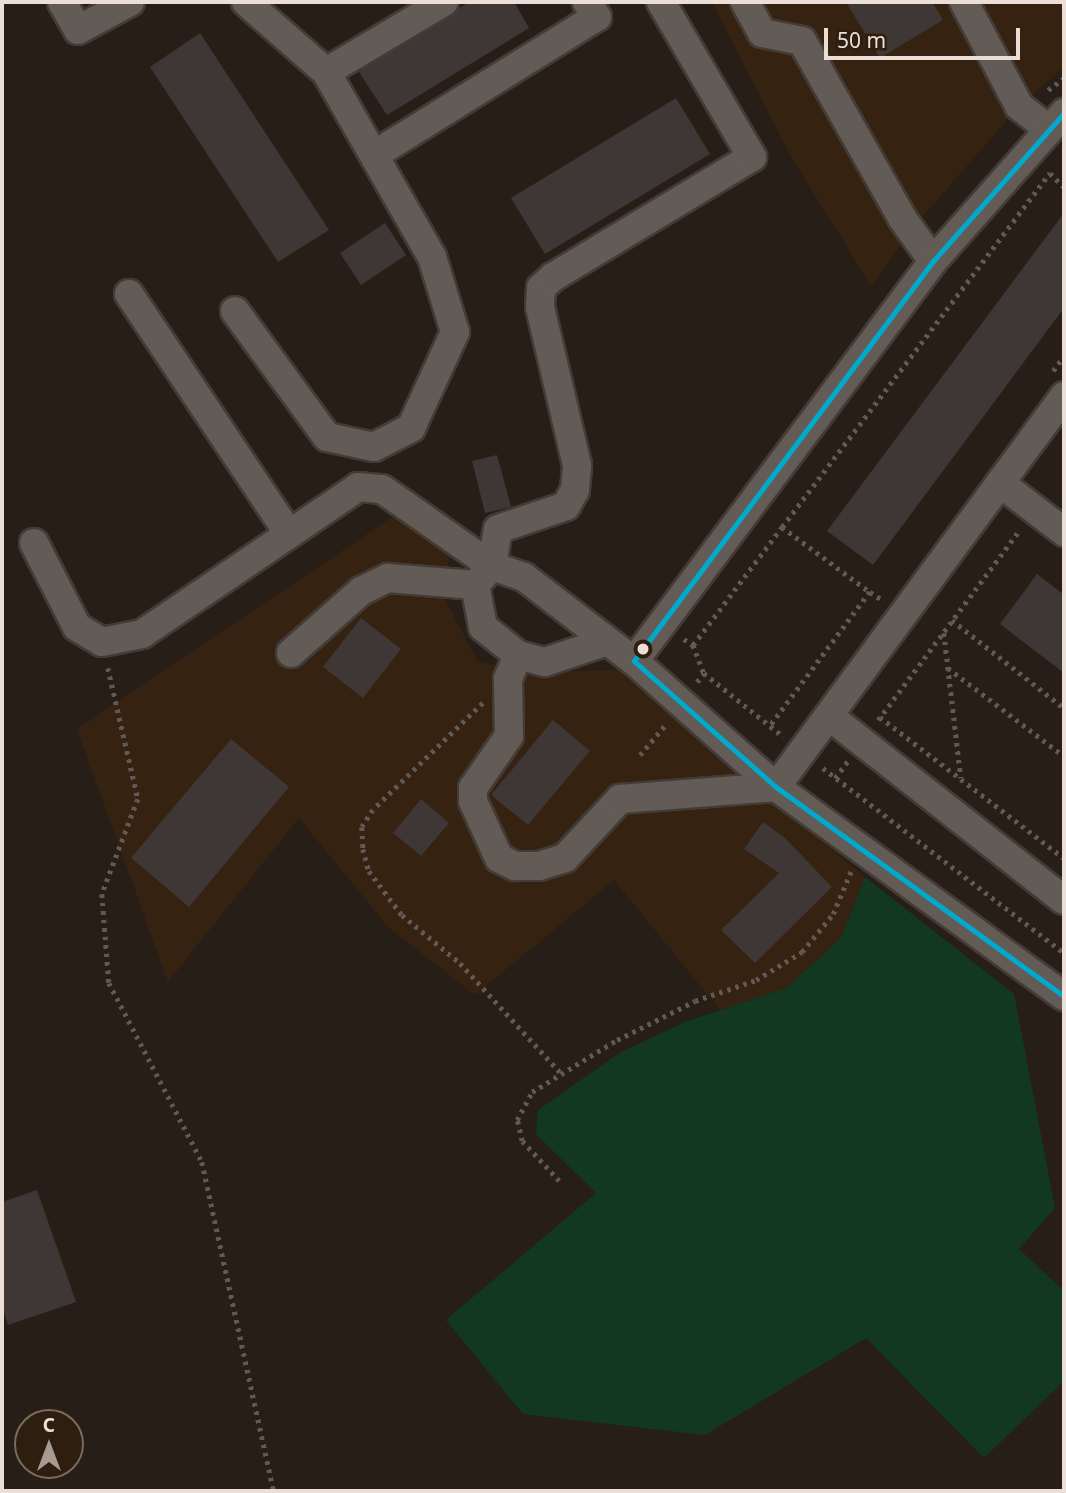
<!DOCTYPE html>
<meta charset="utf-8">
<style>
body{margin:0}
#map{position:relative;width:1066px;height:1493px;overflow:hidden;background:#271f17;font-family:"Noto Sans",sans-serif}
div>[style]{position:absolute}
.built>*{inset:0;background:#352210}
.green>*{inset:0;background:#133822}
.building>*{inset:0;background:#3f3736}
.path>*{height:4.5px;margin-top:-2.25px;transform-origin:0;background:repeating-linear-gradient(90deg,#615a54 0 3.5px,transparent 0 8.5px)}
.roads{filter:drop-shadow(2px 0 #433c36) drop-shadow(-2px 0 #433c36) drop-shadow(0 2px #433c36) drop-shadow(0 -2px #433c36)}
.minor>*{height:28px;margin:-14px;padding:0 14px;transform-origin:14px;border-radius:14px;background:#635c56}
.bus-1>*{height:5px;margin:-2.5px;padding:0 2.5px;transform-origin:2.5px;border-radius:2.5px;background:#00a9ce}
.dots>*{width:19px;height:19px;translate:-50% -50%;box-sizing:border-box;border:4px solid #2e1e10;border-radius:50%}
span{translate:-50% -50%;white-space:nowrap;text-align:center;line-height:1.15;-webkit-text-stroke:6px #2e1e10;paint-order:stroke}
.frame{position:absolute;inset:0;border:4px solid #eaded6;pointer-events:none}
.north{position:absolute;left:14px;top:1409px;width:70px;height:70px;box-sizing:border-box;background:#2e1e10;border:2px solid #796b5f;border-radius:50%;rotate:0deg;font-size:19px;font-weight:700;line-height:28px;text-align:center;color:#eaded6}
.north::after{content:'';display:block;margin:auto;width:24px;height:32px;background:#a69b93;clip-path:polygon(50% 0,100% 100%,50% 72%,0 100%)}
.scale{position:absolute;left:824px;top:28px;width:196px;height:32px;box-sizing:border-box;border:4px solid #eaded6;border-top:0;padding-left:9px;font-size:21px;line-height:24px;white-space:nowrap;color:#eaded6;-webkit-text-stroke:5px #2e1e10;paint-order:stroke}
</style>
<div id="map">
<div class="built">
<i style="clip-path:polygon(712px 2px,1064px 2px,1064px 67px,1019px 106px,912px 229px,871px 286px,789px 153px)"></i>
<i style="clip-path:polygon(401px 511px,449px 551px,446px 601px,478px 662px,535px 672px,617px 670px,865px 877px,841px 938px,786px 988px,720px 1010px,614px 880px,475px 995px,388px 927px,299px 818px,168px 982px,77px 729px)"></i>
</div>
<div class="green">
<i style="clip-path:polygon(865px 877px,1014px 994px,1055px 1208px,1019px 1249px,1064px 1291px,1064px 1381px,984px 1458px,866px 1338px,705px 1435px,523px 1414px,446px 1320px,596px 1193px,536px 1134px,538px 1110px,621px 1052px,685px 1022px,786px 988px,841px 938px)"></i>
</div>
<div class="building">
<i style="clip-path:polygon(469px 2px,514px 2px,529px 28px,387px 115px,359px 72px)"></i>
<i style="clip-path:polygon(846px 2px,932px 2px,943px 20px,880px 58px)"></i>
<i style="clip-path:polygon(200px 33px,329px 230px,278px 262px,150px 67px)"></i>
<i style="clip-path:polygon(676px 98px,710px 154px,545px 254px,511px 198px)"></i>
<i style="clip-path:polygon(1064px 213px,1064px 308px,873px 565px,827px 531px)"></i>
<i style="clip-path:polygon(385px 223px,406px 255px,361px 285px,340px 253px)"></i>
<i style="clip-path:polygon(497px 455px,511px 507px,485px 513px,472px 461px)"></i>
<i style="clip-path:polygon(1037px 574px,1064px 595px,1064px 673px,1000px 624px)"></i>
<i style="clip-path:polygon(361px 618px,401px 649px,363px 698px,323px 667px)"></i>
<i style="clip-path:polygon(553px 720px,590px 751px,528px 825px,491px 795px)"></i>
<i style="clip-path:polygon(231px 739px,289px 787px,189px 907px,131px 858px)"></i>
<i style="clip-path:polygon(421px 799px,449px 823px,421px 856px,393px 833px)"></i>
<i style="clip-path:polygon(763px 822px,785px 838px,832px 887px,755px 963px,721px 930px,779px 873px,744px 849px)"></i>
<i style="clip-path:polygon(37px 1190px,76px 1302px,8px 1325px,2px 1306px,2px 1202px)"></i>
</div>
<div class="path">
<i style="left:1048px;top:90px;width:20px;rotate:-37deg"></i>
<i style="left:1053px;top:371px;width:19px;rotate:-54deg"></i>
<i style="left:782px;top:527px;width:444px;rotate:-52.9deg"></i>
<i style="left:1050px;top:173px;width:20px;rotate:45deg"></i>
<i style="left:870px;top:592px;width:17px;rotate:33deg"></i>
<i style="left:952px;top:620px;width:142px;rotate:38.2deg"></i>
<i style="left:944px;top:633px;width:146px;rotate:83.3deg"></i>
<i style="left:684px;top:639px;width:11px;rotate:34deg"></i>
<i style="left:693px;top:645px;width:30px;rotate:69deg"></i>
<i style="left:693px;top:645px;width:148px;rotate:-53deg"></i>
<i style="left:782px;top:527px;width:109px;rotate:36.5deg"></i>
<i style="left:870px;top:592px;width:167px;rotate:126.7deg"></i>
<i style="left:108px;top:668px;width:134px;rotate:77.1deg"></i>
<i style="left:138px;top:799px;width:102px;rotate:110.8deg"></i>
<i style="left:102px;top:894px;width:89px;rotate:85.5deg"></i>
<i style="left:109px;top:983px;width:202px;rotate:62.5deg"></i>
<i style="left:202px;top:1162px;width:337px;rotate:77.7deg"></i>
<i style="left:948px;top:668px;width:146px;rotate:37.2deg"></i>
<i style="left:697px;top:682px;width:11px;rotate:-52deg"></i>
<i style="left:704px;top:673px;width:102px;rotate:38.7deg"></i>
<i style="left:483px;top:703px;width:153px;rotate:135.8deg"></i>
<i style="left:373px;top:810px;width:20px;rotate:123deg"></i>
<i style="left:362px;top:827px;width:22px;rotate:87deg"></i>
<i style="left:363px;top:849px;width:23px;rotate:75deg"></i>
<i style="left:369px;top:871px;width:55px;rotate:53.1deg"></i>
<i style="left:402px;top:915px;width:75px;rotate:39.6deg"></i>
<i style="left:460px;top:963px;width:148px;rotate:47.5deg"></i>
<i style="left:880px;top:717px;width:232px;rotate:37.5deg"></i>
<i style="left:878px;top:720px;width:236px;rotate:-53.3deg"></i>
<i style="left:640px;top:755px;width:42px;rotate:-49.8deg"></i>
<i style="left:823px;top:768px;width:304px;rotate:37.5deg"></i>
<i style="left:835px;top:778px;width:21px;rotate:-53deg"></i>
<i style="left:559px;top:1181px;width:54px;rotate:-132.8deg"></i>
<i style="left:522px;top:1141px;width:22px;rotate:-103deg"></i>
<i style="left:517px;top:1120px;width:32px;rotate:-62deg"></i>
<i style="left:532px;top:1092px;width:100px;rotate:-31.5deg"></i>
<i style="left:617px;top:1040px;width:87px;rotate:-26.6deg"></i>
<i style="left:695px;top:1001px;width:65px;rotate:-19deg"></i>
<i style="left:756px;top:980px;width:54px;rotate:-31.3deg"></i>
<i style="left:802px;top:952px;width:49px;rotate:-50.8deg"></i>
<i style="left:833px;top:914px;width:47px;rotate:-67.3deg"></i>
</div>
<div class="roads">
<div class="minor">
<i style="left:62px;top:2px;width:32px;rotate:60deg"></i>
<i style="left:78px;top:30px;width:59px;rotate:-28.3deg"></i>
<i style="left:246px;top:2px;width:106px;rotate:41.2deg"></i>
<i style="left:745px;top:2px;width:35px;rotate:61deg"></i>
<i style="left:762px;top:33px;width:41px;rotate:11.3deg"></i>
<i style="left:802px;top:41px;width:203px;rotate:60.5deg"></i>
<i style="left:902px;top:218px;width:53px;rotate:54.2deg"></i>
<i style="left:964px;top:2px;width:118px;rotate:62.1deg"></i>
<i style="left:1019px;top:106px;width:36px;rotate:38deg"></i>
<i style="left:374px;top:155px;width:262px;rotate:-31.8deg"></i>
<i style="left:597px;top:17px;width:18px;rotate:-124deg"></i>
<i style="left:129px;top:294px;width:288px;rotate:56.3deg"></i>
<i style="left:235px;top:311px;width:156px;rotate:53.9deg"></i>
<i style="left:327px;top:437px;width:48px;rotate:12deg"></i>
<i style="left:374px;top:447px;width:42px;rotate:-27.2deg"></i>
<i style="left:411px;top:428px;width:106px;rotate:-65.4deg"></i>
<i style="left:455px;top:332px;width:78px;rotate:-107deg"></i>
<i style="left:432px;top:257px;width:213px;rotate:-119.8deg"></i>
<i style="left:326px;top:72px;width:137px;rotate:-30.7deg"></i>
<i style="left:1000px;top:483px;width:81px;rotate:37.4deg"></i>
<i style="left:34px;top:543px;width:94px;rotate:62.9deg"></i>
<i style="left:77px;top:627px;width:29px;rotate:31deg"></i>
<i style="left:102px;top:642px;width:41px;rotate:-11.3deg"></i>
<i style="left:142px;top:634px;width:261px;rotate:-34.2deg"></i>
<i style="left:358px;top:487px;width:24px;rotate:5deg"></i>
<i style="left:382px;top:489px;width:134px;rotate:35deg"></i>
<i style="left:492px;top:566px;width:34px;rotate:19deg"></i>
<i style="left:524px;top:577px;width:138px;rotate:37.4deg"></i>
<i style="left:634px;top:661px;width:190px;rotate:41.6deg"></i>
<i style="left:776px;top:787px;width:356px;rotate:36deg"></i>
<i style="left:475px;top:585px;width:43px;rotate:79.2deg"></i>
<i style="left:483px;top:627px;width:45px;rotate:38.7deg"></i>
<i style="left:518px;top:655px;width:28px;rotate:15deg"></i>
<i style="left:545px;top:662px;width:65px;rotate:-18.7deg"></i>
<i style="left:291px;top:653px;width:94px;rotate:-41.5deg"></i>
<i style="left:361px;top:591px;width:30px;rotate:-26deg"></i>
<i style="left:388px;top:578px;width:87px;rotate:4.6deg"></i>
<i style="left:475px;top:585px;width:25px;rotate:-48deg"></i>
<i style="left:492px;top:566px;width:37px;rotate:-81deg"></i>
<i style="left:498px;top:529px;width:72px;rotate:-18.7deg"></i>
<i style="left:566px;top:506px;width:18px;rotate:-61deg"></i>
<i style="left:575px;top:490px;width:25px;rotate:-85deg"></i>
<i style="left:577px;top:465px;width:162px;rotate:-103.2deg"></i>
<i style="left:540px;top:307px;width:19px;rotate:-87deg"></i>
<i style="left:541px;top:288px;width:16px;rotate:-43deg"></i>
<i style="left:553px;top:277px;width:232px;rotate:-31.1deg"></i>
<i style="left:752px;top:157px;width:180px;rotate:-120.4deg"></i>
<i style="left:518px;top:655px;width:26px;rotate:113deg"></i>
<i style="left:508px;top:679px;width:57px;rotate:89deg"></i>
<i style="left:509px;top:736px;width:63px;rotate:124.7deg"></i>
<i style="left:473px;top:788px;width:13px;rotate:90deg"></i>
<i style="left:473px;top:801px;width:63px;rotate:65.5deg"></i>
<i style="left:499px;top:858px;width:18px;rotate:27deg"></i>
<i style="left:515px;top:866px;width:24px"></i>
<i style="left:539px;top:866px;width:27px;rotate:-17deg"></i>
<i style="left:565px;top:858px;width:81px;rotate:-47deg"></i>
<i style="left:620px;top:799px;width:156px;rotate:-4.4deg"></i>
<i style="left:776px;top:787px;width:486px;rotate:-53.6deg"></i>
<i style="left:634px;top:661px;width:499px;rotate:-53.2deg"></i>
<i style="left:933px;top:261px;width:198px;rotate:-48.5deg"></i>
<i style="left:829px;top:716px;width:298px;rotate:38.1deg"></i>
</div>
</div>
<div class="bus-1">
<i style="left:1064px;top:113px;width:198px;rotate:131.5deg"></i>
<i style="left:933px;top:261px;width:499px;rotate:126.8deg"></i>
<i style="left:634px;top:661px;width:190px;rotate:41.6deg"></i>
<i style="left:776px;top:787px;width:356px;rotate:36deg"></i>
</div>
<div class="dots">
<i style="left:643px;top:649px;background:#eaded6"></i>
</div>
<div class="frame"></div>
<div class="north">С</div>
<div class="scale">50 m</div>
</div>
